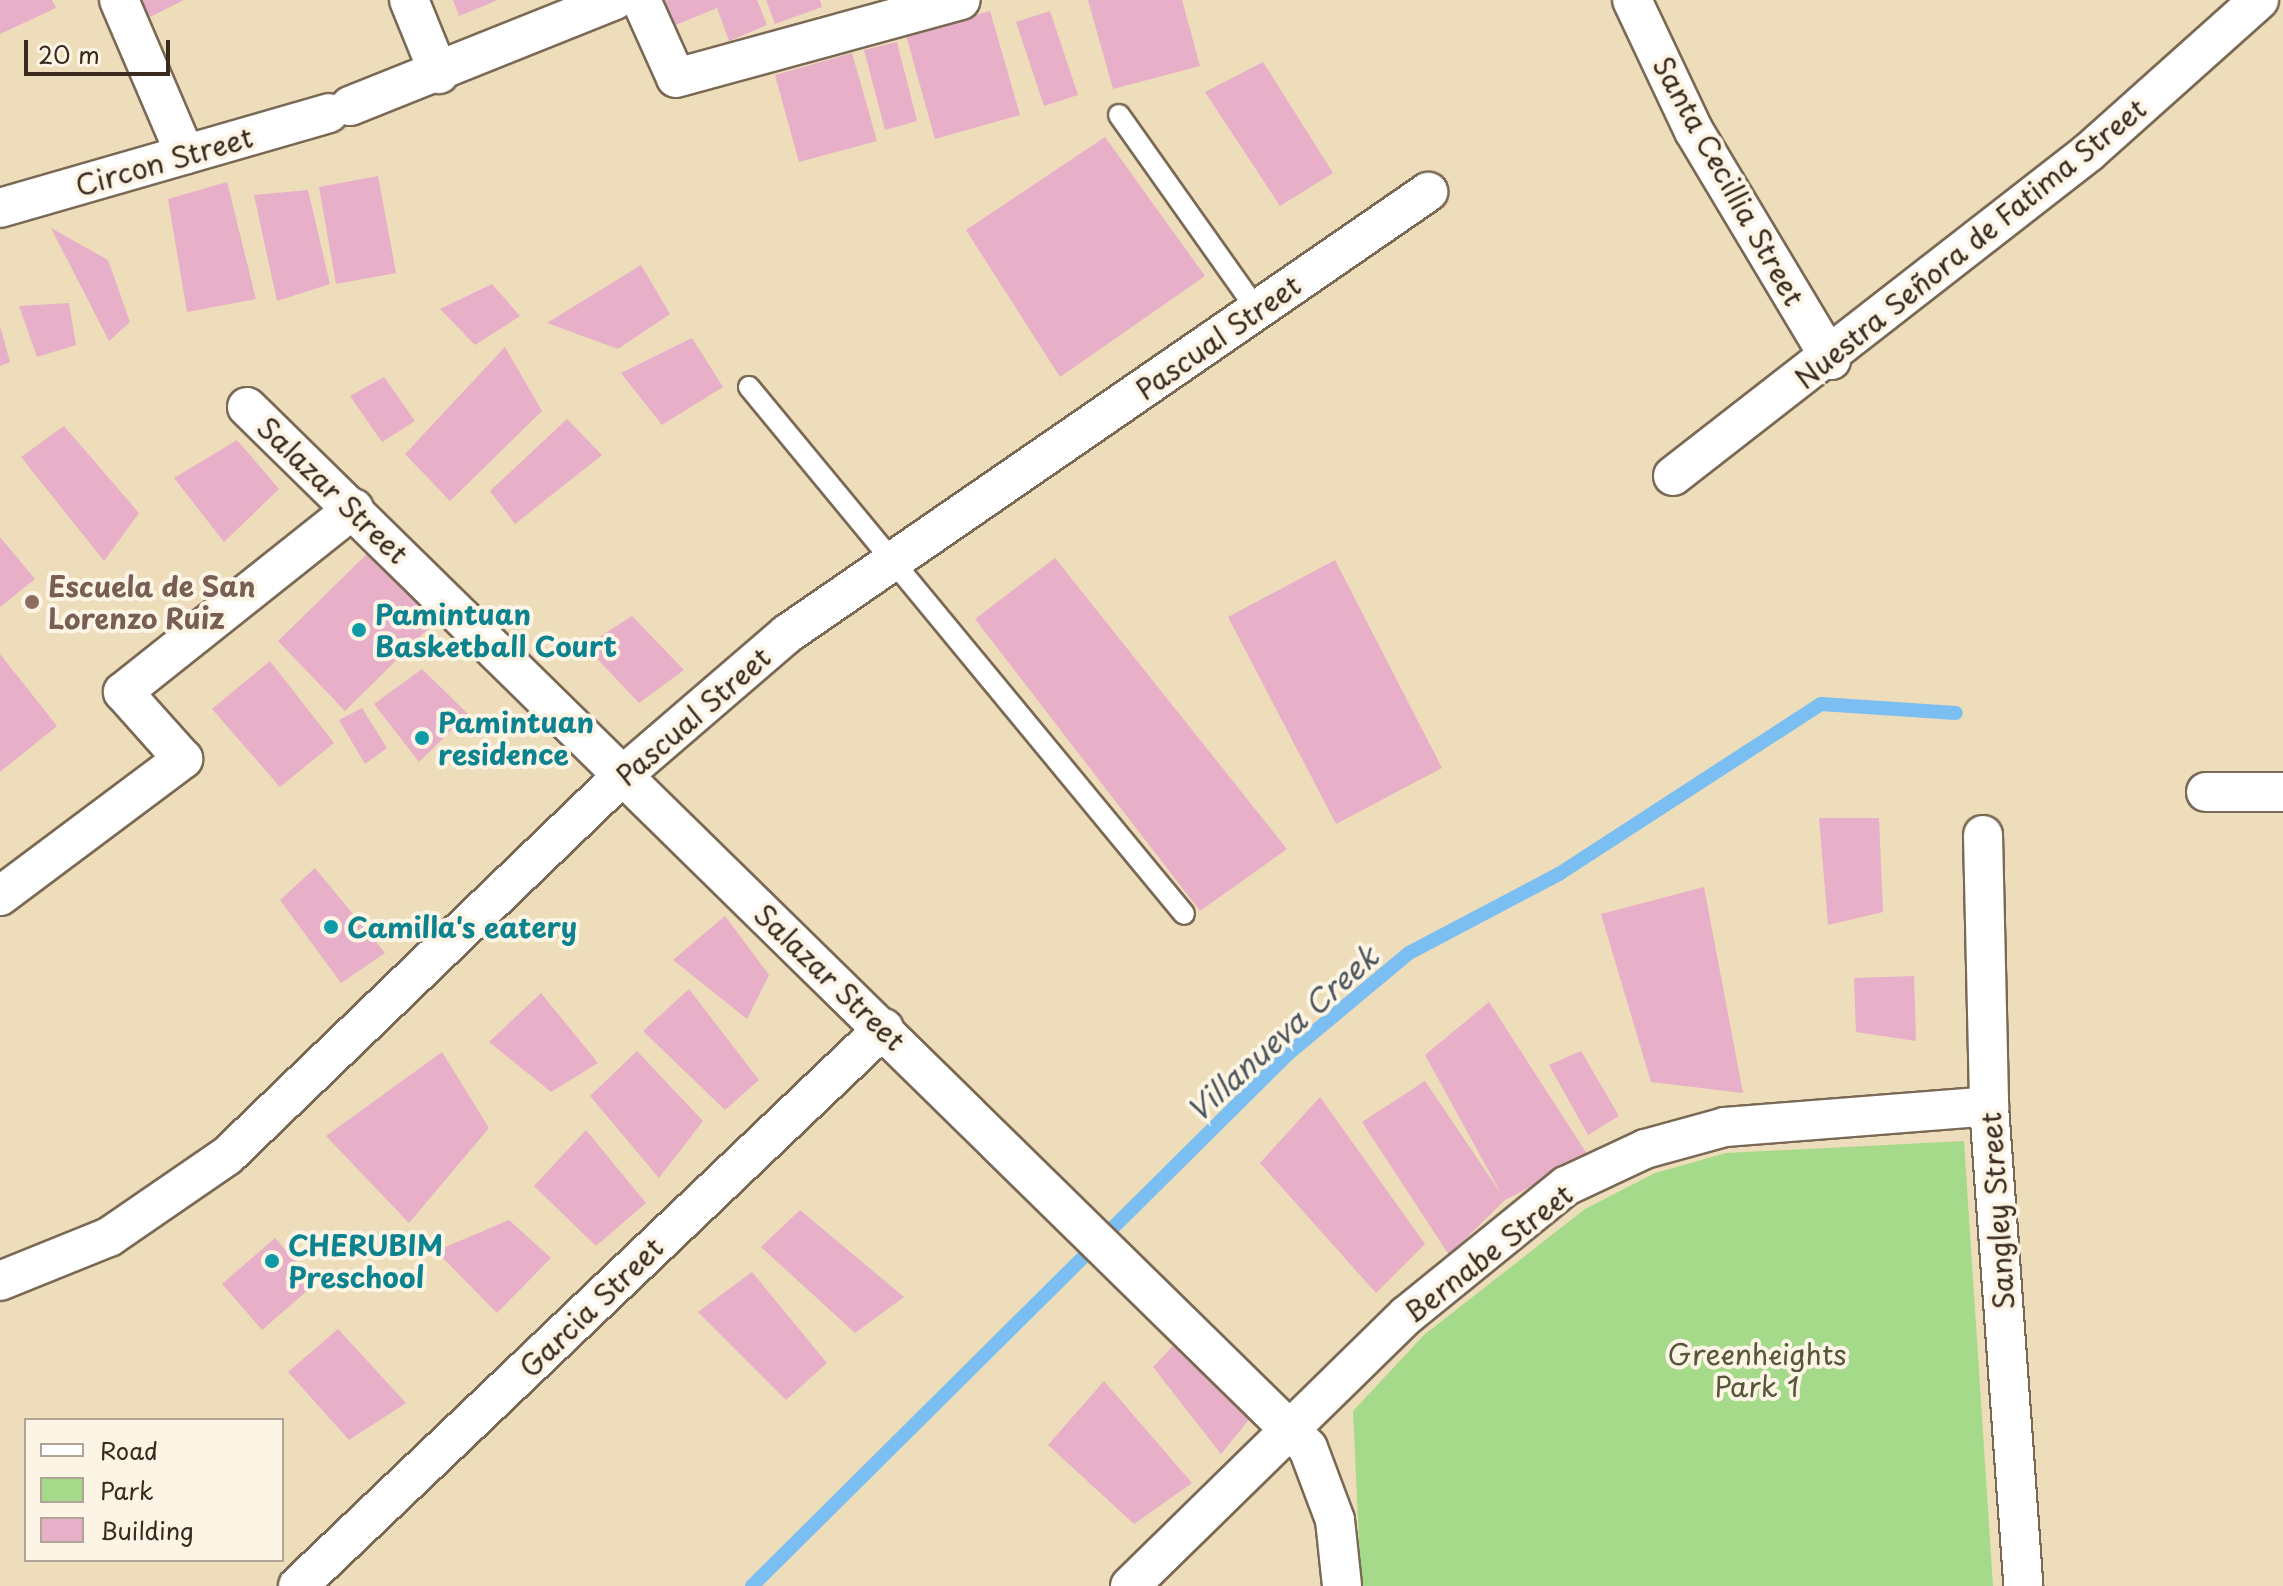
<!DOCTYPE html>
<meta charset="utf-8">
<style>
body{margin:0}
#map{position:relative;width:2283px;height:1586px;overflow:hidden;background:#eeddba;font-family:"Playpen Sans",sans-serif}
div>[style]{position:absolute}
.green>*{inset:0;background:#a5da8b}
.stream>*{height:14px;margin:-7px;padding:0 7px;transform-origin:7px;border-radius:7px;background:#7bbef1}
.building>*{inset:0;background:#e8afc8}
.roads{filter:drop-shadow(2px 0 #7a6955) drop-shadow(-2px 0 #7a6955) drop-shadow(0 2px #7a6955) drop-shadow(0 -2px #7a6955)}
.service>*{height:20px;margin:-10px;padding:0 10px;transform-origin:10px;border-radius:10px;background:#fff}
.minor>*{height:38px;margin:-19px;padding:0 19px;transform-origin:19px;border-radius:19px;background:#fff}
.dots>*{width:22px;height:22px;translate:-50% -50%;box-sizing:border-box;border:4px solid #fcf5e5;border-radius:50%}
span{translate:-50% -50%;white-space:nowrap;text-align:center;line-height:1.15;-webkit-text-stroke:8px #fcf5e5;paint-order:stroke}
.street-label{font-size:28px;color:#3b2a1e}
.education-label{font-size:28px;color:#785e54;font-weight:700}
.left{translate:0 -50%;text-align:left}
.culture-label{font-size:28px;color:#0d838f;font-weight:700}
.park-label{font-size:28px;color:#565639}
.water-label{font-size:30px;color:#4e565d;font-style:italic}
.legend{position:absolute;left:24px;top:1418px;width:260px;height:144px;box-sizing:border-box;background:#fcf5e5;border:2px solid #afa495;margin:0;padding:10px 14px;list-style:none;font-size:24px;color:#3b2a1e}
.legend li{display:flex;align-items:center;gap:16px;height:40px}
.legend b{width:40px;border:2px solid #afa495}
.scale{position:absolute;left:24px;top:40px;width:146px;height:36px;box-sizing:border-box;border:4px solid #3b2a1e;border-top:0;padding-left:10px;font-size:24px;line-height:28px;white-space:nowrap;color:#3b2a1e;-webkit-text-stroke:6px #fcf5e5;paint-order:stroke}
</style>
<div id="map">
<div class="green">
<i style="clip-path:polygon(1964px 1141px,1993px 1586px,1361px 1586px,1353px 1411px,1424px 1335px,1585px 1209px,1655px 1173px,1726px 1153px)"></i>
</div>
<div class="stream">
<i style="left:752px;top:1586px;width:757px;rotate:-44.79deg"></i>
<i style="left:1289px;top:1053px;width:156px;rotate:-39.8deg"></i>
<i style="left:1409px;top:953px;width:170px;rotate:-27.8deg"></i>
<i style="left:1559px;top:874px;width:312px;rotate:-33deg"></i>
<i style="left:1821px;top:704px;width:135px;rotate:3.8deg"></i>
</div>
<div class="building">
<i style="clip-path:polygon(0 0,52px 0,56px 8px,0 34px)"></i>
<i style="clip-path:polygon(122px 0,184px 0,134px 25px)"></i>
<i style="clip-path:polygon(453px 0,498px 0,459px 16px)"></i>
<i style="clip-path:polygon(649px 0,757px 0,767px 25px,729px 41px,717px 8px,661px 31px)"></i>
<i style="clip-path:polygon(766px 0,820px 0,822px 7px,775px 24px)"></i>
<i style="clip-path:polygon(1088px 0,1182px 0,1200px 66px,1113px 89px)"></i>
<i style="clip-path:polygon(990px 11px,1020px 115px,935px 139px,906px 35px)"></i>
<i style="clip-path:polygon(1050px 11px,1078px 95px,1044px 106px,1016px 22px)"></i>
<i style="clip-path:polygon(897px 42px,917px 121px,885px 130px,864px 50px)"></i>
<i style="clip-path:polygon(852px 53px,877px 141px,799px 162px,775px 75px)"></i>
<i style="clip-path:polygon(1263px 62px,1333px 173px,1280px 206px,1205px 92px)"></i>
<i style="clip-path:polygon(1105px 137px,1205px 276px,1060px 377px,966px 230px)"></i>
<i style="clip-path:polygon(378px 176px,396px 273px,336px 284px,319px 187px)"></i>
<i style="clip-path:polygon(227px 182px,256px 299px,187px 312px,168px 199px)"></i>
<i style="clip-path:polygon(308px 190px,330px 284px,277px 301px,254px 195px)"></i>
<i style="clip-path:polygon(51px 228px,108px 260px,130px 322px,109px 341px)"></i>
<i style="clip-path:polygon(641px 265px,670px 314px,618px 349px,547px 323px)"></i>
<i style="clip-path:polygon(492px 284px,520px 316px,475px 345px,440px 309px)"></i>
<i style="clip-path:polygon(69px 303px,76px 345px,37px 357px,19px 306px)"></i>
<i style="clip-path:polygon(0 326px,10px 362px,0 366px)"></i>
<i style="clip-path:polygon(692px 338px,723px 387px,662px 425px,621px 373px)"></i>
<i style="clip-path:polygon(505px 347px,542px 411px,450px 501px,405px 454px)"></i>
<i style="clip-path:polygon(384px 377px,415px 421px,382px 442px,350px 396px)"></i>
<i style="clip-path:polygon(567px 419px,602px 455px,515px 524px,490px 491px)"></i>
<i style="clip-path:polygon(64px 426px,139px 513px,104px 561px,21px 457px)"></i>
<i style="clip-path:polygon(237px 440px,279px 489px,224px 542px,174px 478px)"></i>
<i style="clip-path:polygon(0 537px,35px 579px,0 607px)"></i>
<i style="clip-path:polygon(372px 549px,439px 618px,345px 711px,278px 641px)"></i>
<i style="clip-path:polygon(1055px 558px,1287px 849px,1200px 911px,975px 619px)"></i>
<i style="clip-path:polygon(1335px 560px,1442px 768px,1336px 824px,1228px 617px)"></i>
<i style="clip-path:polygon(632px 616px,684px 670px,639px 703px,585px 646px)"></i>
<i style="clip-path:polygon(0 654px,57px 726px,0 772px)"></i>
<i style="clip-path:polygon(270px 661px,334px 743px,280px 787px,212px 709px)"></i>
<i style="clip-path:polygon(422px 669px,468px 714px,419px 762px,374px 704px)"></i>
<i style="clip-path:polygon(362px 708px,387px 748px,365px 764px,339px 720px)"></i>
<i style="clip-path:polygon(1819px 818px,1879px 818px,1883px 912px,1828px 925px)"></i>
<i style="clip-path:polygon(315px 868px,385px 953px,341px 983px,280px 900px)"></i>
<i style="clip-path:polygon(1704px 887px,1743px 1093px,1651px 1082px,1601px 914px)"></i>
<i style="clip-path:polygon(725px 916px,769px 975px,747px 1019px,673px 960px)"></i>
<i style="clip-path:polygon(1914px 976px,1916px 1041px,1856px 1032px,1854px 978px)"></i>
<i style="clip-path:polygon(689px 989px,759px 1080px,725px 1110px,643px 1031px)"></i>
<i style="clip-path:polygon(541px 993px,598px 1063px,551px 1092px,489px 1042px)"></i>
<i style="clip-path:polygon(1489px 1002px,1589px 1157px,1505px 1200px,1449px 1255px,1362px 1122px,1425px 1081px,1502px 1195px,1425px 1055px)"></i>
<i style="clip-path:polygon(637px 1051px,703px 1121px,659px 1178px,590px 1096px)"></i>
<i style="clip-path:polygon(1581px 1051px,1619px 1116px,1588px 1135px,1549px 1065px)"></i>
<i style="clip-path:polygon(442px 1052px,489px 1128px,409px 1223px,326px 1136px)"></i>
<i style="clip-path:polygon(1320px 1097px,1425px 1244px,1376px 1293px,1260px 1163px)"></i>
<i style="clip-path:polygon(586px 1130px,646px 1203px,596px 1246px,534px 1186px)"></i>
<i style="clip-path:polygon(800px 1210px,904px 1297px,855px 1333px,761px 1247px)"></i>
<i style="clip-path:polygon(509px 1220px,551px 1258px,497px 1313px,436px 1251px)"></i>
<i style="clip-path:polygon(275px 1238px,315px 1284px,262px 1330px,222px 1284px)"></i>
<i style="clip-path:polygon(752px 1272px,827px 1363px,786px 1400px,698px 1312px)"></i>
<i style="clip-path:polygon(338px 1329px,406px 1403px,349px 1440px,288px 1372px)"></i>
<i style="clip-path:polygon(1188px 1330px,1260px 1406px,1221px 1454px,1153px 1367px)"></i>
<i style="clip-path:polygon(1104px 1381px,1192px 1483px,1134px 1524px,1048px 1445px)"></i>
</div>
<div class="roads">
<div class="service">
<i style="left:1119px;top:115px;width:239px;rotate:54.7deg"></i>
<i style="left:749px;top:387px;width:683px;rotate:50.46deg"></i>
</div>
<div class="minor">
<i style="left:119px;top:0;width:168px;rotate:66.8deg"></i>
<i style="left:409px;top:0;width:80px;rotate:67.9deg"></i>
<i style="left:641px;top:0;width:85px;rotate:65.8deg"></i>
<i style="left:676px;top:78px;width:295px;rotate:-15.3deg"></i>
<i style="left:1632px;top:0;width:145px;rotate:64.7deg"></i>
<i style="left:1694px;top:131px;width:267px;rotate:59.1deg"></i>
<i style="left:350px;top:106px;width:285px;rotate:-21.8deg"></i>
<i style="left:0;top:208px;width:342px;rotate:-16.1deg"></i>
<i style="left:247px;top:407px;width:1486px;rotate:44.45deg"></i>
<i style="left:1308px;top:1448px;width:77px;rotate:69.4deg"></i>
<i style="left:1335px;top:1520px;width:66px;rotate:83.9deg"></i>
<i style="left:1673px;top:476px;width:527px;rotate:-37.91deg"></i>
<i style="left:2089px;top:152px;width:228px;rotate:-41.8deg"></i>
<i style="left:2206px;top:792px;width:77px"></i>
<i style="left:1983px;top:835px;width:271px;rotate:88.7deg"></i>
<i style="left:1989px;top:1106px;width:481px;rotate:85.9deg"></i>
<i style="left:0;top:896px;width:229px;rotate:-36.8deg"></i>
<i style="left:183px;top:759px;width:90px;rotate:-131.8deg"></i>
<i style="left:123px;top:692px;width:295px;rotate:-38.5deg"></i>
<i style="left:0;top:1281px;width:118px;rotate:-22deg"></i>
<i style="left:109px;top:1237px;width:143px;rotate:-34.5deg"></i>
<i style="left:227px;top:1156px;width:548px;rotate:-43.89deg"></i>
<i style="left:622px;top:776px;width:218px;rotate:-40.7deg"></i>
<i style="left:787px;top:634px;width:779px;rotate:-34.59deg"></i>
<i style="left:298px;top:1586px;width:809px;rotate:-43.6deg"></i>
<i style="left:1130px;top:1586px;width:388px;rotate:-44.4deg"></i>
<i style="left:1407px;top:1315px;width:205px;rotate:-39.1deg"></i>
<i style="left:1566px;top:1186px;width:87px;rotate:-25.1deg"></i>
<i style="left:1645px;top:1149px;width:83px;rotate:-15.4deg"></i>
<i style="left:1725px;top:1127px;width:265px;rotate:-4.5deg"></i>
</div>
</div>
<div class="dots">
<i style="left:32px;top:602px;background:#8d6e63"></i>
<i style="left:359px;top:630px;background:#0f9aa8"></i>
<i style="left:422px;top:738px;background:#0f9aa8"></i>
<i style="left:331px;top:927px;background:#0f9aa8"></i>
<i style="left:272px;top:1261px;background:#0f9aa8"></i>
</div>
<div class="street-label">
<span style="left:164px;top:161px;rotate:-16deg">Circon Street</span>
<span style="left:1729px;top:181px;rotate:61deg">Santa Cecillia Street</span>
<span style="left:1970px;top:243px;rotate:-39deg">Nuestra Señora de Fatima Street</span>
<span style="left:1218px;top:337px;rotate:-35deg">Pascual Street</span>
<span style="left:333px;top:490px;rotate:44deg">Salazar Street</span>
<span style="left:693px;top:716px;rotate:-41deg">Pascual Street</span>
<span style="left:830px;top:977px;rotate:44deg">Salazar Street</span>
<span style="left:1997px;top:1211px;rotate:-94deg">Sangley Street</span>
<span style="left:1488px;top:1253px;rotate:-38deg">Bernabe Street</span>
<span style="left:591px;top:1307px;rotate:-44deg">Garcia Street</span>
</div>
<div class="education-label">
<span class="left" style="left:48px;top:602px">Escuela de San<br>Lorenzo Ruiz</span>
</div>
<div class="culture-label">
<span class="left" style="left:375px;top:630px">Pamintuan<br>Basketball Court</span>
<span class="left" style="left:438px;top:738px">Pamintuan<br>residence</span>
<span class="left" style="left:347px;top:927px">Camilla's eatery</span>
<span class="left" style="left:288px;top:1261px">CHERUBIM<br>Preschool</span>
</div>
<div class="park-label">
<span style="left:1757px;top:1370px">Greenheights<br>Park 1</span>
</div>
<div class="water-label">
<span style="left:1282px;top:1033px;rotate:-42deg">Villanueva Creek</span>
</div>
<ul class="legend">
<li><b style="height:10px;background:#fff"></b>Road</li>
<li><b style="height:22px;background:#a5da8b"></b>Park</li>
<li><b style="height:22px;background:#e8afc8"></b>Building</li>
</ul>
<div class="scale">20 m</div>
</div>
